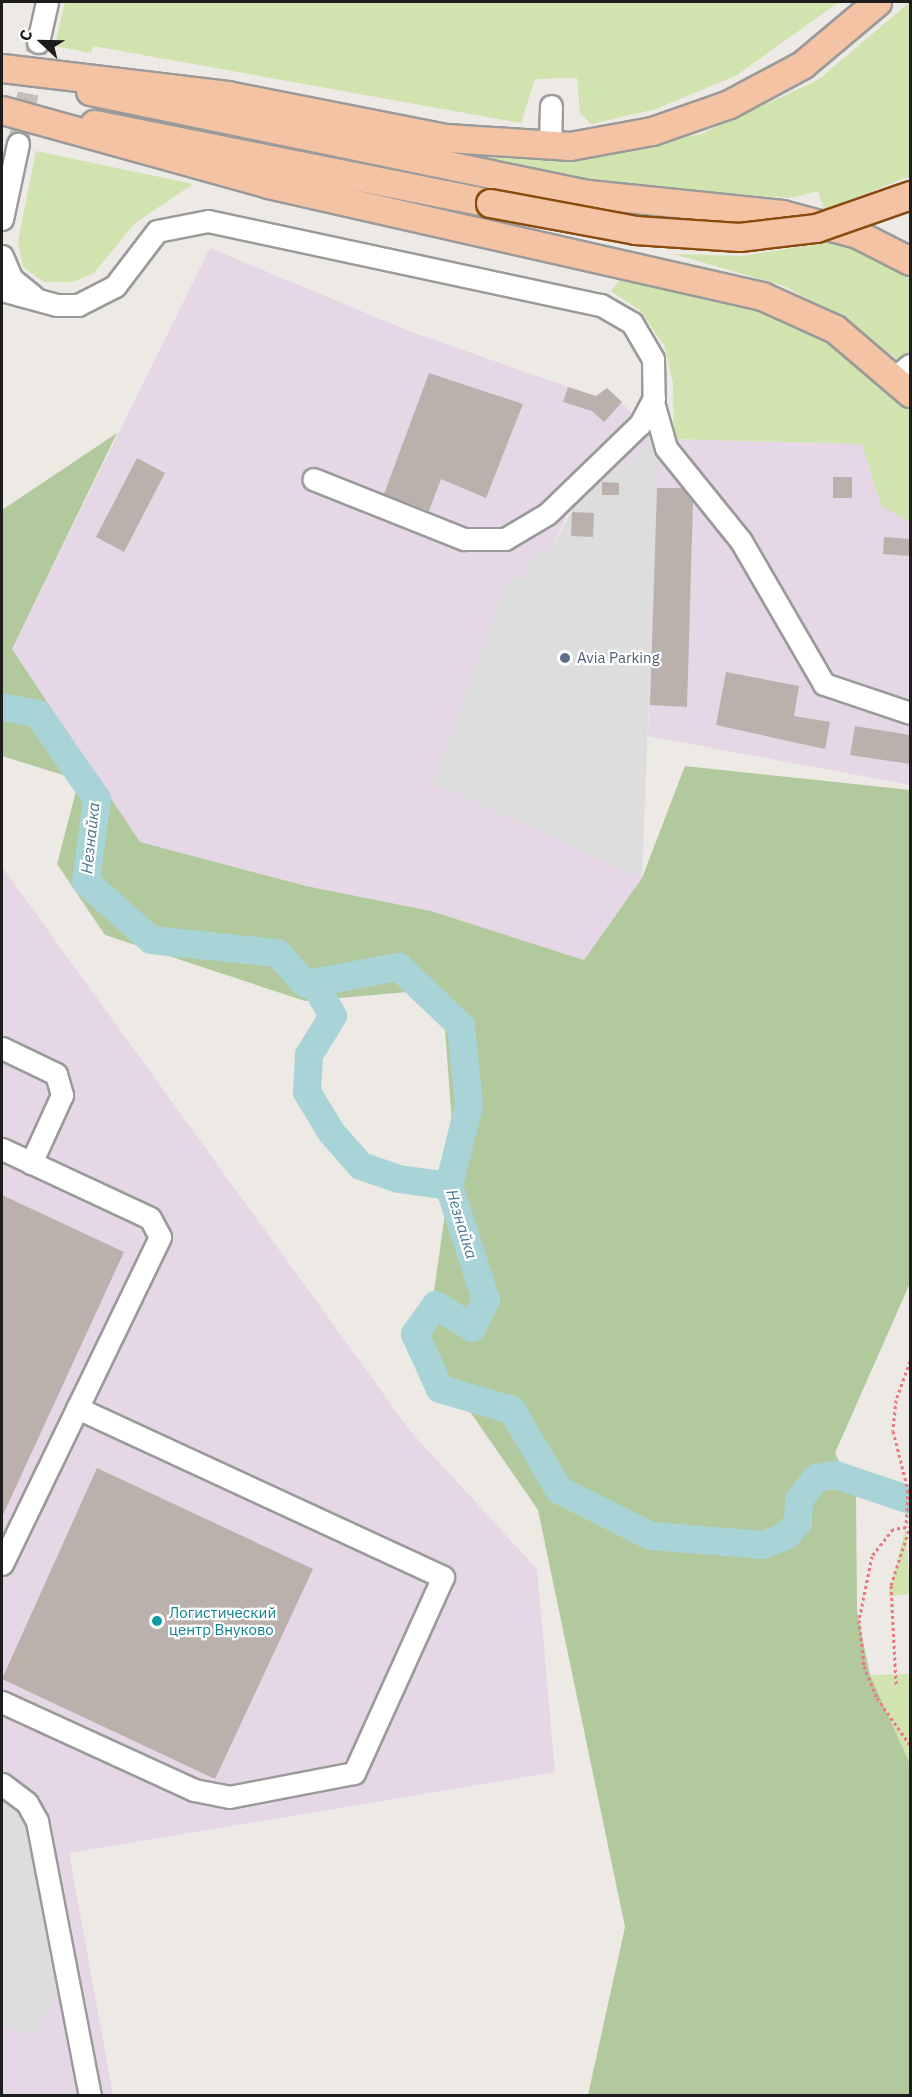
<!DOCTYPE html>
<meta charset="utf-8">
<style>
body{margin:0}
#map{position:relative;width:912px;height:2097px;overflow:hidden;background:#ede9e4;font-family:"IBM Plex Sans",sans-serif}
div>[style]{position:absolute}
.industrial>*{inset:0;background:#e6d7e6}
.grass>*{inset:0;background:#d1e3ae}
.forest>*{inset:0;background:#b1c99d}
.parking>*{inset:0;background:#ddd}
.river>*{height:28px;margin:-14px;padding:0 14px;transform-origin:14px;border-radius:14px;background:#a8d4d7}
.building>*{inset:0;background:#bab1ad}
.minor-tunnel>*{height:21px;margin-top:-10.5px;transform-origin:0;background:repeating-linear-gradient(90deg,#c3c0bc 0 21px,transparent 0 31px)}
.path>*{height:3px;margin-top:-1.5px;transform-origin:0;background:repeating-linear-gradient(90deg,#ec767e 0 3px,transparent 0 6px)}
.roads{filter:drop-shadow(2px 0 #9a9a9a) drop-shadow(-2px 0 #9a9a9a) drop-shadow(0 2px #9a9a9a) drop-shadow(0 -2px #9a9a9a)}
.minor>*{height:21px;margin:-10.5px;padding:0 10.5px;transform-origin:10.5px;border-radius:10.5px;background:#fff}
.major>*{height:27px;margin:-13.5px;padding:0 13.5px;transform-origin:13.5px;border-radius:13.5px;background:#f3c3a4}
.bridges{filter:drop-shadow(2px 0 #894b0e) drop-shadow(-2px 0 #894b0e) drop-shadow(0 2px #894b0e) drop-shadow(0 -2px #894b0e)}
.major-bridge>*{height:27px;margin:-13.5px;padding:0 13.5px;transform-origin:13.5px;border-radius:13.5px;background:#f3c3a4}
.dots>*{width:16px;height:16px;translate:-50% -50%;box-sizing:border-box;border:3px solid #fff;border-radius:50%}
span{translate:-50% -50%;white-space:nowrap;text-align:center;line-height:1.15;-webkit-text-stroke:4.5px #fff;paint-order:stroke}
.service-label{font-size:15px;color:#4e5e75}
.left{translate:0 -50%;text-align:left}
.culture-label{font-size:15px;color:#0d838f}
.water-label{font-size:16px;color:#49778e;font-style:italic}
.frame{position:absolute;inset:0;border:3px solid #1d1d1d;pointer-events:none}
.north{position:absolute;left:12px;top:12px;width:60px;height:60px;-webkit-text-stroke:4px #fff;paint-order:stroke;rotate:292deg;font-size:16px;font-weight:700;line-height:24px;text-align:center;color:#1d1d1d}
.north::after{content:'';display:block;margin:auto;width:21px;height:27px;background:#1d1d1d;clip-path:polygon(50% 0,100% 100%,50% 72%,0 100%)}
</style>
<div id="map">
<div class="industrial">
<i style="clip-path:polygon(210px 248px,409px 331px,568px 387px,596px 396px,607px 388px,657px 439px,862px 444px,881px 506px,910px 522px,910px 785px,648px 736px,657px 440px,568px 513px,551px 551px,525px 576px,433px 783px,642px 878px,584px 960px,431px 911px,306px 886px,140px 842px,12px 649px)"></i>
<i style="clip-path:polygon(2px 867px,411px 1432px,537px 1569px,555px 1772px,69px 1853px,113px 2095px,2px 2095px)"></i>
</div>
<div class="grass">
<i style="clip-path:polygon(65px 2px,839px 2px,737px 75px,656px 109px,591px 124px,580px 113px,577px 78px,535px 79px,521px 123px,93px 46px,91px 53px,55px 46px)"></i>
<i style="clip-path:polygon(910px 2px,910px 176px,824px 210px,818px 191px,791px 198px,623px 186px,450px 152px,531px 159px,596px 156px,701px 134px,818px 80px)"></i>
<i style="clip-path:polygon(36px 151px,193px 184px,135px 223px,94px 273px,73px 282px,44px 282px,23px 267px,18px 242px)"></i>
<i style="clip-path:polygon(837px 241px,910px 277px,910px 356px,897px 359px,843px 318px,784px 286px,674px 254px,742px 256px)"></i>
<i style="clip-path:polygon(623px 276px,766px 309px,837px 344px,910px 409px,910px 522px,881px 506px,862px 444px,674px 439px,673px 383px,665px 347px,641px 311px,611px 291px)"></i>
<i style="clip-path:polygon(906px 1527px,910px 1594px,888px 1596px,891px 1585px)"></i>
<i style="clip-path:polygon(910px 1674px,910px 1764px,870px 1675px)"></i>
</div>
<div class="forest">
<i style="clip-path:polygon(117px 433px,12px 649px,140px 842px,306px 886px,431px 911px,584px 960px,642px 878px,685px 766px,910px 790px,910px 1283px,835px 1453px,856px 1496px,857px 1611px,870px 1675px,910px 1764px,910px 2095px,588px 2095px,625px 1927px,538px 1510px,426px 1348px,454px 1150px,442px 989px,305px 1001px,105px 935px,57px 864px,79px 780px,2px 756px,2px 510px)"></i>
</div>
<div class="parking">
<i style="clip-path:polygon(657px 439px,657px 488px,642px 878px,433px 783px,507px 581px,525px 576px,534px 552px,551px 551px,579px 497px)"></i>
<i style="clip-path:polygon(2px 1801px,28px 1829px,58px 1989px,33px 2037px,2px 2023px)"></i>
</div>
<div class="river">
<i style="left:2px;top:707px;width:37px;rotate:11deg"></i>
<i style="left:38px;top:714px;width:103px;rotate:55.2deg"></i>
<i style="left:97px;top:799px;width:84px;rotate:97.5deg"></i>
<i style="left:86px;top:882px;width:87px;rotate:41.7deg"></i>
<i style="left:151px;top:940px;width:127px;rotate:5.9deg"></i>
<i style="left:277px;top:953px;width:42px;rotate:46.9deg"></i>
<i style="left:306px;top:984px;width:95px;rotate:-10.4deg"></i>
<i style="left:399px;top:967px;width:86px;rotate:43.6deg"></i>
<i style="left:461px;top:1026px;width:79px;rotate:84.2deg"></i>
<i style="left:469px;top:1105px;width:83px;rotate:103.9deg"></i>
<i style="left:449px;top:1186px;width:120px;rotate:72deg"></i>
<i style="left:486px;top:1300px;width:31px;rotate:117deg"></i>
<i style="left:472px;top:1328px;width:43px;rotate:-147.4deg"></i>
<i style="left:436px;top:1305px;width:36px;rotate:126deg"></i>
<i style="left:415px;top:1334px;width:60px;rotate:65.6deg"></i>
<i style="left:440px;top:1389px;width:75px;rotate:16.3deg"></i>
<i style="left:512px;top:1410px;width:93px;rotate:59.6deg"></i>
<i style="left:559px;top:1490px;width:103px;rotate:26.6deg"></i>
<i style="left:651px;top:1536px;width:112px;rotate:4.6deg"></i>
<i style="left:763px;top:1545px;width:25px;rotate:-21deg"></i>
<i style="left:786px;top:1536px;width:18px;rotate:-49deg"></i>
<i style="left:798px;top:1522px;width:22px;rotate:-87deg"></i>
<i style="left:799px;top:1500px;width:28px;rotate:-52deg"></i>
<i style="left:816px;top:1478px;width:20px;rotate:-9deg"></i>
<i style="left:836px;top:1475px;width:78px;rotate:18.7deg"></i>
<i style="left:314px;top:983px;width:38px;rotate:60deg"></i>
<i style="left:333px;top:1016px;width:46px;rotate:121.6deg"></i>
<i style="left:309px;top:1055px;width:37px;rotate:93deg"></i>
<i style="left:307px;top:1092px;width:47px;rotate:59deg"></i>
<i style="left:331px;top:1132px;width:45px;rotate:48.6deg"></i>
<i style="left:361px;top:1166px;width:40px;rotate:18.9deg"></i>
<i style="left:399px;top:1179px;width:50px;rotate:8deg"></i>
</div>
<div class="building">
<i style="clip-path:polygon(429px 373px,523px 404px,486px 498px,441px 479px,429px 511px,384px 494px)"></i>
<i style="clip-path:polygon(568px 387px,596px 396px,607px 388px,622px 402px,604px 422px,592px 411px,563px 402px)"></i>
<i style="clip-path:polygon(137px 458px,165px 473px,124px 552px,96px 537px)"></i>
<i style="clip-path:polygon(833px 477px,852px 477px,852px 498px,833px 498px)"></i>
<i style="clip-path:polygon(602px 482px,619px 483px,619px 495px,602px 495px)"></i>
<i style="clip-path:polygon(657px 488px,682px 488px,693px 502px,687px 707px,650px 705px)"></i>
<i style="clip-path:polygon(572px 512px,594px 513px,593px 537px,571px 536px)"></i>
<i style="clip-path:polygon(884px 537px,910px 539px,910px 556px,883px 554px)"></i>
<i style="clip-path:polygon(726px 672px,799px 686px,794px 716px,830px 722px,825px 749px,716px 725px)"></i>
<i style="clip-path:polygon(855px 726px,910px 735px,910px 764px,850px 755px)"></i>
<i style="clip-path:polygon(2px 1195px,124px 1252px,2px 1517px)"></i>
<i style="clip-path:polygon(97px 1468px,313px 1569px,215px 1779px,2px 1679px)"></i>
</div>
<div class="minor-tunnel">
<i style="left:18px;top:144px;width:104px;rotate:-78.9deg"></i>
</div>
<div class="path">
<i style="left:910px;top:1361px;width:41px;rotate:109.7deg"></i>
<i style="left:896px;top:1400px;width:31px;rotate:96deg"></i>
<i style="left:893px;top:1431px;width:61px;rotate:75.7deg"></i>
<i style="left:908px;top:1490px;width:37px;rotate:93deg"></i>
<i style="left:906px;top:1527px;width:13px;rotate:171deg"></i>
<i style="left:893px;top:1529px;width:34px;rotate:128deg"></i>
<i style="left:872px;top:1556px;width:65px;rotate:101.5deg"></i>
<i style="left:859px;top:1620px;width:46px;rotate:83.8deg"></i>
<i style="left:864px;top:1666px;width:35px;rotate:68deg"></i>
<i style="left:877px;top:1698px;width:57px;rotate:54.9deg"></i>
<i style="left:896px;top:1684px;width:99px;rotate:-92.9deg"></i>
<i style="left:891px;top:1585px;width:61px;rotate:-71.9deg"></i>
</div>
<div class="roads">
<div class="minor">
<i style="left:38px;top:42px;width:41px;rotate:-77.3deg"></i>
<i style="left:550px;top:146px;width:40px;rotate:-88.6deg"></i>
<i style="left:2px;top:219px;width:77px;rotate:-78deg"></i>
<i style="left:2px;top:256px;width:25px;rotate:67deg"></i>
<i style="left:12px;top:279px;width:27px;rotate:39deg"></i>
<i style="left:2px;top:290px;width:57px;rotate:15.3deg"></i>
<i style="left:57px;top:305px;width:21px"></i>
<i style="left:78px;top:305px;width:42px;rotate:-27.2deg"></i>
<i style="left:115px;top:286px;width:69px;rotate:-52.6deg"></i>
<i style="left:157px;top:231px;width:52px;rotate:-11.1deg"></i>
<i style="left:208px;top:221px;width:402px;rotate:12.1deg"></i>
<i style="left:601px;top:305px;width:36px;rotate:30deg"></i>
<i style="left:632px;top:323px;width:42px;rotate:59.7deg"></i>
<i style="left:653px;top:359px;width:39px;rotate:89deg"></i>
<i style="left:654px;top:398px;width:30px;rotate:118deg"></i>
<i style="left:640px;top:424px;width:129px;rotate:135.9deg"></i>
<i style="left:547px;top:514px;width:49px;rotate:149.2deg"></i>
<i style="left:505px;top:539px;width:41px;rotate:180deg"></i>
<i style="left:464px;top:539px;width:162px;rotate:-158.3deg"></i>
<i style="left:895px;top:377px;width:19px;rotate:-39deg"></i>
<i style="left:653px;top:402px;width:48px;rotate:74.2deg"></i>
<i style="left:666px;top:448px;width:119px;rotate:51.1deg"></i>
<i style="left:741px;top:541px;width:165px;rotate:59.9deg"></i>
<i style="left:824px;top:684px;width:91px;rotate:18.6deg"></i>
<i style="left:2px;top:1048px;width:60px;rotate:25.7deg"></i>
<i style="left:56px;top:1074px;width:22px;rotate:74deg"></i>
<i style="left:62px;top:1095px;width:75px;rotate:114.5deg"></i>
<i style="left:2px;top:1149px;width:163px;rotate:25deg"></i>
<i style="left:150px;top:1218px;width:21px;rotate:62deg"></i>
<i style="left:160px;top:1237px;width:363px;rotate:115.8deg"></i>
<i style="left:2px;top:1702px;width:211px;rotate:24.6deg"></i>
<i style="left:194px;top:1790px;width:36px;rotate:11deg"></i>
<i style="left:229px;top:1797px;width:127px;rotate:-10.9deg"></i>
<i style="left:354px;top:1773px;width:215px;rotate:-65.6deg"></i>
<i style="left:443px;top:1577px;width:403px;rotate:-155.2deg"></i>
<i style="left:2px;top:1784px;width:31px;rotate:37deg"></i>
<i style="left:27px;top:1803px;width:21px;rotate:61deg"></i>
<i style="left:37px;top:1821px;width:280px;rotate:79.1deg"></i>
</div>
<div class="major">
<i style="left:2px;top:68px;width:227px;rotate:6.8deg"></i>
<i style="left:227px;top:95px;width:224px;rotate:11.1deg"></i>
<i style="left:447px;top:138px;width:123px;rotate:3.7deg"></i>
<i style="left:570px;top:146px;width:83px;rotate:-10.4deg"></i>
<i style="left:652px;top:131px;width:82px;rotate:-19.3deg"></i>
<i style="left:729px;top:104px;width:83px;rotate:-28.1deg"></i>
<i style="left:802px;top:65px;width:98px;rotate:-40deg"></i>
<i style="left:90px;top:91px;width:509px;rotate:11.69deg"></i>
<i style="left:588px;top:194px;width:195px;rotate:5.9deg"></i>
<i style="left:782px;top:214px;width:78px;rotate:14.9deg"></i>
<i style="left:857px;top:234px;width:59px;rotate:27deg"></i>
<i style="left:2px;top:110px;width:276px;rotate:15.5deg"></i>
<i style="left:268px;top:184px;width:507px;rotate:12.77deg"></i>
<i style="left:762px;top:296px;width:80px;rotate:24.3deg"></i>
<i style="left:835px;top:329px;width:99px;rotate:40.5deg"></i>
<i style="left:94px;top:124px;width:404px;rotate:11.3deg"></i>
</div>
</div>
<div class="bridges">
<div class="major-bridge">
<i style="left:490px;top:203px;width:147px;rotate:10.5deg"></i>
<i style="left:635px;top:230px;width:104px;rotate:3.9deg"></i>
<i style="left:739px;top:237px;width:78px;rotate:-6.7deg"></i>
<i style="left:816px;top:228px;width:100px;rotate:-19.3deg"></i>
</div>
</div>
<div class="dots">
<i style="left:565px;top:658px;background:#5c6f8a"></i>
<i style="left:157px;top:1621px;background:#0f9aa8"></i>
</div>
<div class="service-label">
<span class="left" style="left:577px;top:658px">Avia Parking</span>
</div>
<div class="culture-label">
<span class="left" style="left:169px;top:1621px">Логистический<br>центр Внуково</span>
</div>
<div class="water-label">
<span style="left:90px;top:838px;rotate:-84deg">Незнайка</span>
<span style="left:462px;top:1224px;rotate:73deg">Незнайка</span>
</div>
<div class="frame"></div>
<div class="north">С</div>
</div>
